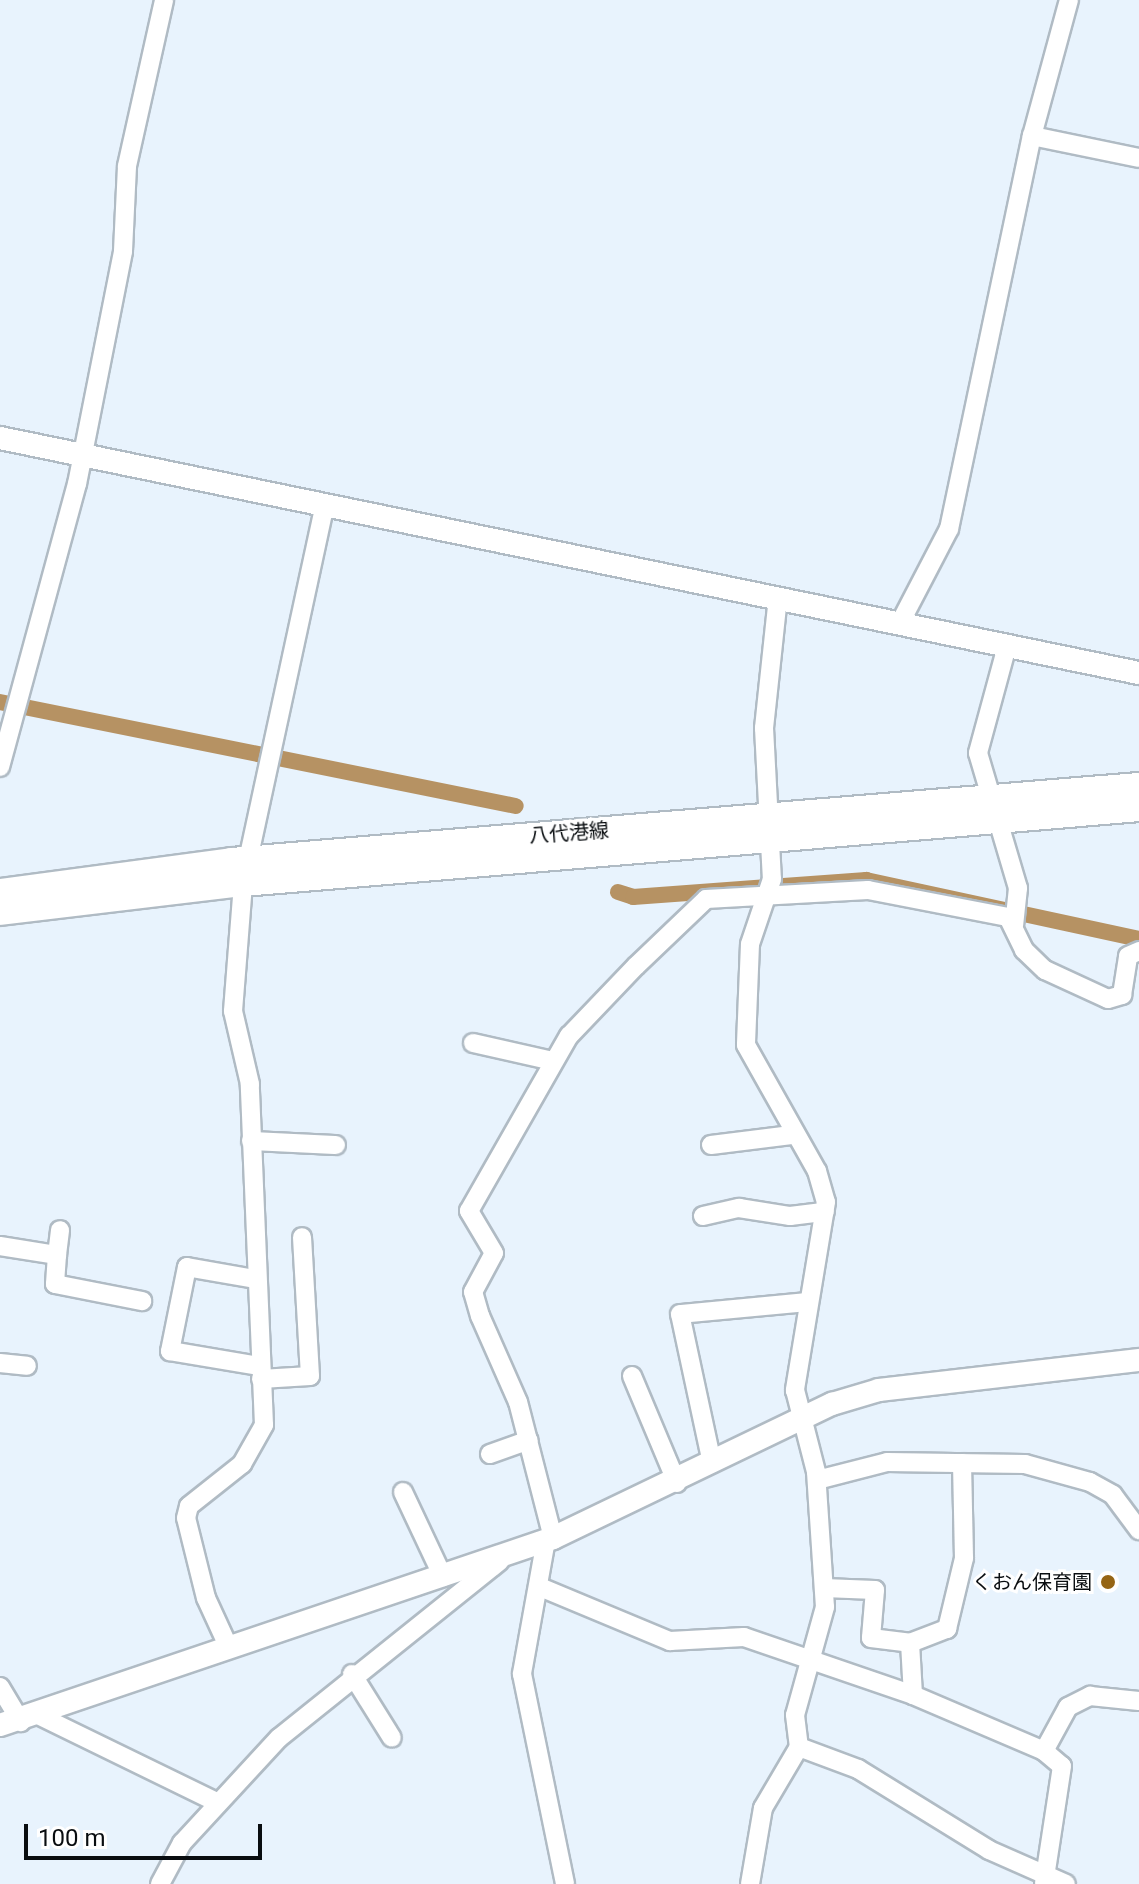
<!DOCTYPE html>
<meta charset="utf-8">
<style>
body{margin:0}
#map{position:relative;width:1139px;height:1884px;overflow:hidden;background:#e8f3fd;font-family:Roboto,"Noto Sans JP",sans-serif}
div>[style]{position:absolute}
.canal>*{height:16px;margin:-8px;padding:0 8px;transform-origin:8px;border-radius:8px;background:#b69263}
.roads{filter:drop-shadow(2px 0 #b0bbc4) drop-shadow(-2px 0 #b0bbc4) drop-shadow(0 2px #b0bbc4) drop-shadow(0 -2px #b0bbc4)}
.minor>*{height:18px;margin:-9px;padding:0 9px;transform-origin:9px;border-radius:9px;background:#fff}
.tertiary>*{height:22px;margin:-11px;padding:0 11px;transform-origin:11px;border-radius:11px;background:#fff}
.secondary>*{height:26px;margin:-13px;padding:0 13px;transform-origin:13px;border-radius:13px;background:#fff}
.dots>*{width:22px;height:22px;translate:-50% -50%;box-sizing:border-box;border:4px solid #fff;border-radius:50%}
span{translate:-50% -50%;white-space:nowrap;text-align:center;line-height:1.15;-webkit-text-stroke:6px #fff;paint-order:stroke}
.street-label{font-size:20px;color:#090d10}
.poi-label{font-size:20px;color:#090d10}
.right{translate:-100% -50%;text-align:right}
.scale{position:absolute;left:24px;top:1824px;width:238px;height:36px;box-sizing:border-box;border:4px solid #090d10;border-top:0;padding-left:10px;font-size:24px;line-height:28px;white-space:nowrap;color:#090d10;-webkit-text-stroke:6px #fff;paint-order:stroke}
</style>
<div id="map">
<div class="canal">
<i style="left:0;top:702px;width:526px;rotate:11.4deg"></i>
<i style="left:618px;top:892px;width:16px;rotate:18deg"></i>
<i style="left:633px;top:897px;width:234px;rotate:-4.2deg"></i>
<i style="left:866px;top:880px;width:279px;rotate:12.2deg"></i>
</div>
<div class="roads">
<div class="minor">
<i style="left:1032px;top:136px;width:109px;rotate:11.6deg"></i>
<i style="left:778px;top:597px;width:132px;rotate:96.1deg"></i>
<i style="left:764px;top:728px;width:151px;rotate:87deg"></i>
<i style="left:772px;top:879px;width:69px;rotate:108.7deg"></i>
<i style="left:750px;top:944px;width:101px;rotate:92.3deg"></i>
<i style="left:746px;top:1045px;width:145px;rotate:60.6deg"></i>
<i style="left:817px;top:1171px;width:32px;rotate:74deg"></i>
<i style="left:826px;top:1202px;width:191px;rotate:99.4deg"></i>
<i style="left:795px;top:1390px;width:85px;rotate:75.6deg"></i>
<i style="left:816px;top:1472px;width:135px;rotate:86.2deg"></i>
<i style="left:825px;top:1607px;width:112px;rotate:105.5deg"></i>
<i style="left:795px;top:1715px;width:32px;rotate:83deg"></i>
<i style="left:799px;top:1747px;width:63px;rotate:20.4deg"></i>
<i style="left:858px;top:1769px;width:154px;rotate:31.7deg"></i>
<i style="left:989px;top:1850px;width:84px;rotate:23.8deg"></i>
<i style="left:900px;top:623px;width:106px;rotate:-62.5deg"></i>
<i style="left:949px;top:529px;width:402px;rotate:-78.1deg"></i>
<i style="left:1032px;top:136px;width:141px;rotate:-74.8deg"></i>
<i style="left:1007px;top:646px;width:111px;rotate:105.2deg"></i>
<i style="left:978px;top:753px;width:141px;rotate:73.5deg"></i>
<i style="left:1018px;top:888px;width:37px;rotate:96deg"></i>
<i style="left:0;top:767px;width:293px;rotate:-74.8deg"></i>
<i style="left:77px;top:484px;width:237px;rotate:-78.8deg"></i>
<i style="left:123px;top:251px;width:85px;rotate:-87.3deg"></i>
<i style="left:127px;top:166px;width:170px;rotate:-77.4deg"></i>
<i style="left:473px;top:1043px;width:82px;rotate:12.7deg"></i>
<i style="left:251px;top:1141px;width:85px;rotate:2.7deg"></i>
<i style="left:711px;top:1145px;width:81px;rotate:-7.1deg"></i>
<i style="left:703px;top:1216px;width:37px;rotate:-13deg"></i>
<i style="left:739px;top:1208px;width:52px;rotate:8.9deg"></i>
<i style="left:790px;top:1216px;width:35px;rotate:-7deg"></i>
<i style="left:0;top:1246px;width:58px;rotate:9deg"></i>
<i style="left:57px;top:1255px;width:25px;rotate:-83deg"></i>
<i style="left:57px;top:1255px;width:29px;rotate:94deg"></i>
<i style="left:55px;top:1284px;width:89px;rotate:11.1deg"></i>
<i style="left:255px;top:1279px;width:69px;rotate:-170deg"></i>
<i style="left:187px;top:1267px;width:86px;rotate:101.4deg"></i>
<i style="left:170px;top:1351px;width:91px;rotate:9.5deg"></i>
<i style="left:0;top:1363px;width:27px;rotate:6deg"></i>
<i style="left:632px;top:1376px;width:116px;rotate:67.2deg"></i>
<i style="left:261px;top:1379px;width:49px;rotate:-3.5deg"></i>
<i style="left:310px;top:1376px;width:139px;rotate:-93.3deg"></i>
<i style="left:490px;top:1454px;width:41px;rotate:-19.7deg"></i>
<i style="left:712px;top:1463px;width:152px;rotate:-102.1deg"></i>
<i style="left:680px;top:1314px;width:127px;rotate:-5.4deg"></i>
<i style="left:817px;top:1480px;width:72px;rotate:-14.4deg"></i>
<i style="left:887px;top:1462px;width:138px;rotate:0.8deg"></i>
<i style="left:1025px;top:1464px;width:67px;rotate:15.5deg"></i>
<i style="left:1090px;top:1482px;width:26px;rotate:29deg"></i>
<i style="left:1113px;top:1495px;width:44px;rotate:53.4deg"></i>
<i style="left:403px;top:1492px;width:94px;rotate:64.8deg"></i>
<i style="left:553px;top:1538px;width:140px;rotate:-104.4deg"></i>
<i style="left:518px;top:1402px;width:94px;rotate:-113.8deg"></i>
<i style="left:480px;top:1316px;width:25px;rotate:-106deg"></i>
<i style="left:473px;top:1292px;width:44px;rotate:-61.7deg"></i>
<i style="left:494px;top:1253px;width:49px;rotate:-120.8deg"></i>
<i style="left:469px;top:1211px;width:202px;rotate:-60.3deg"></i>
<i style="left:569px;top:1036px;width:97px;rotate:-46.3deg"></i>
<i style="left:636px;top:966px;width:97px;rotate:-43.7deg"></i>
<i style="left:706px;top:899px;width:162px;rotate:-3.2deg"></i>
<i style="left:868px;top:890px;width:143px;rotate:10.9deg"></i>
<i style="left:1008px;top:917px;width:37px;rotate:64deg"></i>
<i style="left:1024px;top:950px;width:29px;rotate:44deg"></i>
<i style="left:1045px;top:970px;width:69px;rotate:24.7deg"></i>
<i style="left:1108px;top:999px;width:15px;rotate:-16deg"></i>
<i style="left:1122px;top:995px;width:39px;rotate:-81deg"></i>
<i style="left:1128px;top:956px;width:12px;rotate:-24deg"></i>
<i style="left:546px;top:1540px;width:136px;rotate:100.2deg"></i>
<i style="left:522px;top:1674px;width:214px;rotate:78.4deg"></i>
<i style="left:540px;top:1587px;width:141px;rotate:22.6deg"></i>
<i style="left:670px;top:1641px;width:74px;rotate:-3.1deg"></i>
<i style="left:744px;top:1637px;width:179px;rotate:18.9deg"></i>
<i style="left:913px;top:1695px;width:142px;rotate:23.1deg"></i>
<i style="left:1044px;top:1751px;width:23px;rotate:40deg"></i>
<i style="left:1062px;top:1766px;width:119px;rotate:98.7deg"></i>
<i style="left:824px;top:1588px;width:51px;rotate:2.2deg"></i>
<i style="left:875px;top:1590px;width:48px;rotate:94.8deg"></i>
<i style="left:871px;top:1638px;width:39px;rotate:7deg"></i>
<i style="left:229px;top:1648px;width:55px;rotate:-114.7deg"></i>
<i style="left:206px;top:1598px;width:82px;rotate:-104deg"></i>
<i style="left:186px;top:1518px;width:12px;rotate:-76deg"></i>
<i style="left:189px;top:1506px;width:68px;rotate:-38.4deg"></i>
<i style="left:242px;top:1464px;width:45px;rotate:-60.6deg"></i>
<i style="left:264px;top:1425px;width:341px;rotate:-92.4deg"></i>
<i style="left:250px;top:1084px;width:75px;rotate:-103.1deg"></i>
<i style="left:233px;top:1011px;width:128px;rotate:-85.5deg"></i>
<i style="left:243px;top:883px;width:385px;rotate:-77.8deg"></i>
<i style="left:352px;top:1674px;width:75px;rotate:58deg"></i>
<i style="left:0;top:1687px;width:41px;rotate:59deg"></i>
<i style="left:913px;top:1695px;width:52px;rotate:-93.3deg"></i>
<i style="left:910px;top:1643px;width:40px;rotate:-21deg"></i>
<i style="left:947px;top:1629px;width:73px;rotate:-76.5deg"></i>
<i style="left:964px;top:1558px;width:95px;rotate:-91.2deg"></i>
<i style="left:40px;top:1716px;width:196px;rotate:26deg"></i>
<i style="left:1044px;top:1751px;width:50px;rotate:-61.4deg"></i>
<i style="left:1068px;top:1707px;width:25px;rotate:-27deg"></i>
<i style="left:1090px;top:1696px;width:49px;rotate:5.8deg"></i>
<i style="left:160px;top:1884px;width:47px;rotate:-61.8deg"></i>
<i style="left:182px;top:1843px;width:143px;rotate:-47.3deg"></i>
<i style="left:279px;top:1738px;width:283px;rotate:-38.7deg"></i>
<i style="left:750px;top:1884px;width:77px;rotate:-80.3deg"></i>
<i style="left:763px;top:1808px;width:71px;rotate:-59.5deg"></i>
</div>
<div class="tertiary">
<i style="left:0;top:438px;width:1163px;rotate:11.66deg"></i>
<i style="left:0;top:1725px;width:584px;rotate:-18.68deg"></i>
<i style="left:553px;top:1538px;width:310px;rotate:-25.7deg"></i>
<i style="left:832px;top:1404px;width:49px;rotate:-16.6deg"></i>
<i style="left:879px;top:1390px;width:262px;rotate:-6.6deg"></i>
</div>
<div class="secondary">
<i style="left:0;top:892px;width:234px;rotate:-7.6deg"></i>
<i style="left:232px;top:861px;width:910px;rotate:-4.73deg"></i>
<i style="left:0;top:912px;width:245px;rotate:-6.8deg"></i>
<i style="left:243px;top:883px;width:899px;rotate:-4.78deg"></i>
</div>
</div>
<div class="dots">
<i style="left:1108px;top:1582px;background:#956515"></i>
</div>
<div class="street-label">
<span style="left:569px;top:833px;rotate:-4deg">八代港線</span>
</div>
<div class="poi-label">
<span class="right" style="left:1092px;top:1582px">くおん保育園</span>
</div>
<div class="scale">100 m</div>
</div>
